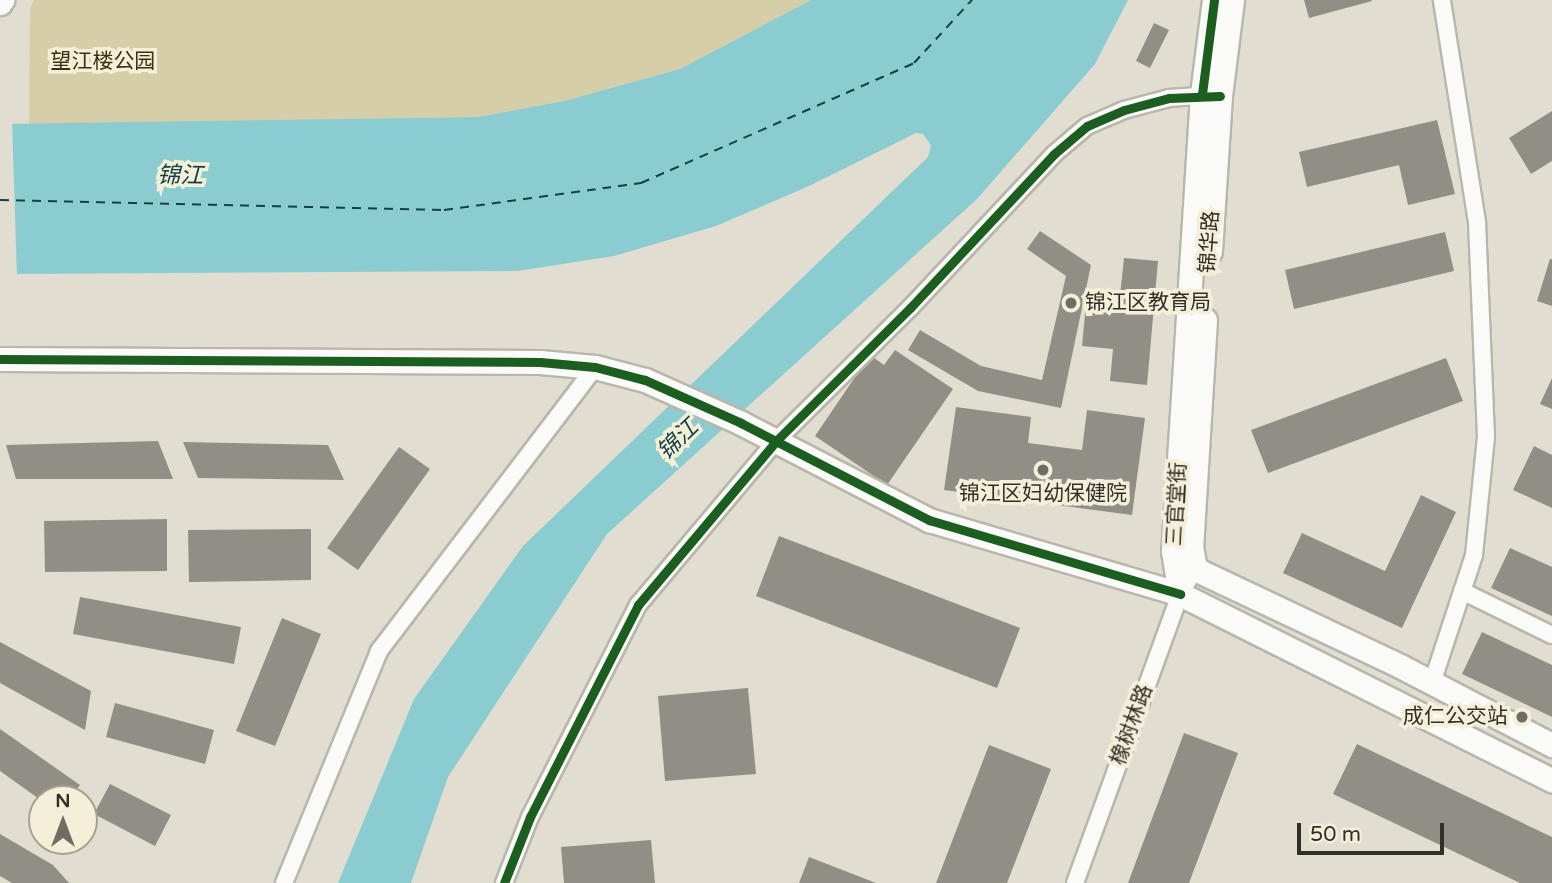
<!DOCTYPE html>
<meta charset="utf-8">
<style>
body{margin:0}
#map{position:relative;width:1552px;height:883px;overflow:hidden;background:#e1ded1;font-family:"Varela Round","Noto Sans SC",sans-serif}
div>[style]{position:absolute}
.green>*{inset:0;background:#d6cea9}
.water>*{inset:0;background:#8bccd1}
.pier>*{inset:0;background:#e1ded1}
.ferry>*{height:2px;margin-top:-1px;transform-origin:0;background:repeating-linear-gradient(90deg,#134045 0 9px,transparent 0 16px)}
.building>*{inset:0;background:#918e85}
.roads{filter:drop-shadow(2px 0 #b9b6ac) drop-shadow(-2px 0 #b9b6ac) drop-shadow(0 2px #b9b6ac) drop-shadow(0 -2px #b9b6ac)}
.street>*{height:16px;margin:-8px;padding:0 8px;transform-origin:8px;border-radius:8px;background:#fafaf8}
.secondary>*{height:23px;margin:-11.5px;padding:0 11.5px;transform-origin:11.5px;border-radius:11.5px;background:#fafaf8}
.cycleway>*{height:9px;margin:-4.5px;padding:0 4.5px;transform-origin:4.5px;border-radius:4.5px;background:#1b5e20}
.dots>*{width:19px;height:19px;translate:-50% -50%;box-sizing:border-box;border:4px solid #f4efd8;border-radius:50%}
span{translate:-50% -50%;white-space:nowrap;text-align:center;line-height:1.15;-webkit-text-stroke:7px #f4efd8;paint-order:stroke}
.park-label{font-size:21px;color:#393212}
.street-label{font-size:21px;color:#312f27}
.poi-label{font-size:21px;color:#312f27}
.left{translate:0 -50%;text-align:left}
.right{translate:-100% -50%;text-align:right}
.water-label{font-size:23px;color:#134045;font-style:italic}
.north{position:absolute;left:28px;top:785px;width:70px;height:70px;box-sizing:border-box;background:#f4efd8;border:2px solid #a6a291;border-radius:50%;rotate:0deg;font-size:19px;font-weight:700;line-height:28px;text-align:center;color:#312f27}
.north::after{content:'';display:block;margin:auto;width:24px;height:32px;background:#6f6c62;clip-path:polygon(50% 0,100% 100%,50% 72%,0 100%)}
.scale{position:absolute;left:1297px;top:823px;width:147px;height:32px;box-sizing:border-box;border:4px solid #312f27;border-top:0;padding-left:9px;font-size:21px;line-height:24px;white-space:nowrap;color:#312f27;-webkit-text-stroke:5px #f4efd8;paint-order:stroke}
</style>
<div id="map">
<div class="green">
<i style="clip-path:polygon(34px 0,811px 0,680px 69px,564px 101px,478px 117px,29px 125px,30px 8px)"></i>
</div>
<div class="water">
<i style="clip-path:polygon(811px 0,1128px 0,1095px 64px,977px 199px,607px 534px,448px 777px,411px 883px,338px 883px,414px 699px,523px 546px,928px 157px,931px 145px,923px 134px,916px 133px,807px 187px,716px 226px,614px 256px,518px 271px,0 274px,0 124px,478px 117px,564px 101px,680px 69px)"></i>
</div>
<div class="pier">
<i style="clip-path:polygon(0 121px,12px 121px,17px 277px,0 278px)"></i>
</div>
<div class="ferry">
<i style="left:0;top:200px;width:444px;rotate:1.3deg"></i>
<i style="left:444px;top:210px;width:199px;rotate:-7.8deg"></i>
<i style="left:641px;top:183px;width:298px;rotate:-23.7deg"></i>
<i style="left:914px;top:63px;width:86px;rotate:-47.4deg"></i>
</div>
<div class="building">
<i style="clip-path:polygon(1304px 0,1371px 0,1372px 1px,1309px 18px)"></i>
<i style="clip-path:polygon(1154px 23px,1169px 30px,1150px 68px,1136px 61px)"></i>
<i style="clip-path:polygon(1552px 111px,1552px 161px,1531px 174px,1509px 138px)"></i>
<i style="clip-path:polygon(1437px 120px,1455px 194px,1408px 205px,1399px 165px,1307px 187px,1299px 152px)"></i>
<i style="clip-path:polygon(1040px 231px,1091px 265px,1061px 408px,978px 391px,908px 350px,920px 330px,981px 366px,1042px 380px,1066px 276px,1027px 249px)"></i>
<i style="clip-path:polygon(1445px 232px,1454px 271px,1294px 309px,1285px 270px)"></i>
<i style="clip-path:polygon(1124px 258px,1158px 261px,1147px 385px,1110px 381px,1113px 349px,1082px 346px,1087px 293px,1120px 296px)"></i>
<i style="clip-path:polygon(1550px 259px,1552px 259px,1552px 306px,1537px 301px)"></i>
<i style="clip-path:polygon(895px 350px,953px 389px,887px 485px,815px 436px,870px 355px,884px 365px)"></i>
<i style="clip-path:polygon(1446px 358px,1463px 401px,1268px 473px,1251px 430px)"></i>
<i style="clip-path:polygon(1552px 378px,1552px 409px,1540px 404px)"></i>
<i style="clip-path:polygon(956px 407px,1031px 417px,1028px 443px,1082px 450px,1087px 410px,1145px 418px,1132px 515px,944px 490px)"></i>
<i style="clip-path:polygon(158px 441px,173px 479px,16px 479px,6px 445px)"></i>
<i style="clip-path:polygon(183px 442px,328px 445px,344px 480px,198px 478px)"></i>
<i style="clip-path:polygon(1534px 446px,1552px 455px,1552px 508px,1513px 490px)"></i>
<i style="clip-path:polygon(399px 447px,430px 469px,358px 570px,327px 548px)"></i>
<i style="clip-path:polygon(1421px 495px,1456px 512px,1402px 628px,1283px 573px,1302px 533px,1385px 571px)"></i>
<i style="clip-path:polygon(167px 519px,167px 571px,45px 572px,44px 521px)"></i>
<i style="clip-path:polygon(311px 529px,311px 580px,189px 582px,188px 530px)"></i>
<i style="clip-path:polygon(779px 536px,1020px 628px,997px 688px,756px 596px)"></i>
<i style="clip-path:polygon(1510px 548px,1552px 567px,1552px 616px,1491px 588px)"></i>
<i style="clip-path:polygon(80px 597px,241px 627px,234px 664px,73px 634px)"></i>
<i style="clip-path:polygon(282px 618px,321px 634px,275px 746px,236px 731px)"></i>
<i style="clip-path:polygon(1482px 632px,1552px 665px,1552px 717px,1462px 674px)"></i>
<i style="clip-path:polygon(0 642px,91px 691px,85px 730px,0 683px)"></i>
<i style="clip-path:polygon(748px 688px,756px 774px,665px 781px,658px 696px)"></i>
<i style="clip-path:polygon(115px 703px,214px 730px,205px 764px,106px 737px)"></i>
<i style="clip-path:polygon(0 729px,80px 785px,70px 799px,42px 801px,0 771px)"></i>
<i style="clip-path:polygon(1184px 733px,1238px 753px,1189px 883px,1128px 883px)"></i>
<i style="clip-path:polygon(1357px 744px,1552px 837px,1552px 883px,1520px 883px,1333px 794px)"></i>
<i style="clip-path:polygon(989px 745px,1051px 769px,1007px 883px,936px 883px)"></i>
<i style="clip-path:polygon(110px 784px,171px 815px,155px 846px,94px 814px)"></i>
<i style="clip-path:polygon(0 834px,53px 865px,69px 883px,12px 883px,0 876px)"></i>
<i style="clip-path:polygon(651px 840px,655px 883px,564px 883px,561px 847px)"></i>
<i style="clip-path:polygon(809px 857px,876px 883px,799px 883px)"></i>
</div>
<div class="roads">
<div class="street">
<i style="left:1462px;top:591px;width:100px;rotate:26.1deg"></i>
<i style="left:1432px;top:683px;width:135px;rotate:-71.8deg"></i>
<i style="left:1474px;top:555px;width:119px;rotate:-84.2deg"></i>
<i style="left:1486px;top:437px;width:215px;rotate:-92.4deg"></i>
<i style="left:1477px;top:222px;width:225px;rotate:-99deg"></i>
<i style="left:284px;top:883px;width:251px;rotate:-67.7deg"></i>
<i style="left:379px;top:651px;width:357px;rotate:-52.7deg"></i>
<i style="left:504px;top:883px;width:71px;rotate:-68.5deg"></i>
<i style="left:530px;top:817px;width:238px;rotate:-63deg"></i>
<i style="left:638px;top:605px;width:214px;rotate:-49.9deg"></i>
<i style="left:776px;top:441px;width:189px;rotate:-44.8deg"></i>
<i style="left:910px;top:308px;width:211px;rotate:-46.9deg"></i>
<i style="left:1054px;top:154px;width:43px;rotate:-40.3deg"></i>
<i style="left:1087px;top:126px;width:40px;rotate:-23.4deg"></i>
<i style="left:1124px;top:110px;width:47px;rotate:-14.9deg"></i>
<i style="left:1169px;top:98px;width:43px;rotate:-4deg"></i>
<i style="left:1075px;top:883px;width:307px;rotate:-70deg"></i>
<i style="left:1180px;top:594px;width:29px;rotate:-59deg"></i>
</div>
<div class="secondary">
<i style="left:1214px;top:0;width:95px;rotate:97.3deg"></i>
<i style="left:1202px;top:94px;width:458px;rotate:93.6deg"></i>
<i style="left:1173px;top:551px;width:44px;rotate:80.8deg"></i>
<i style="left:1180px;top:594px;width:416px;rotate:26.6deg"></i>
<i style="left:0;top:3px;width:4px;rotate:-56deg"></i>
<i style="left:1210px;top:251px;width:155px;rotate:-86.3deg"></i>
<i style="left:1220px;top:96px;width:97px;rotate:-82.9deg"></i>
<i style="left:1205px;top:320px;width:226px;rotate:93.5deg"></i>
<i style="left:1191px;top:546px;width:23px;rotate:80deg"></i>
<i style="left:1195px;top:569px;width:229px;rotate:25.3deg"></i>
<i style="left:1402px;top:667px;width:169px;rotate:27.5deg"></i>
<i style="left:0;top:359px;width:540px;rotate:0.32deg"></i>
<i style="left:540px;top:362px;width:55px;rotate:5.2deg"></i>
<i style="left:595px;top:367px;width:52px;rotate:14.6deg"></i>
<i style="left:645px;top:380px;width:105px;rotate:24.1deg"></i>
<i style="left:741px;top:423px;width:212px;rotate:27.3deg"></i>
<i style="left:929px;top:520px;width:262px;rotate:16.4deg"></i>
</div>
</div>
<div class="cycleway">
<i style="left:1202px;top:94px;width:95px;rotate:-82.7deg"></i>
<i style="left:0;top:359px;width:540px;rotate:0.32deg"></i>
<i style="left:540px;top:362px;width:55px;rotate:5.2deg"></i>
<i style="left:595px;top:367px;width:52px;rotate:14.6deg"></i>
<i style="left:645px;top:380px;width:105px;rotate:24.1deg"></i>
<i style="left:741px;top:423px;width:212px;rotate:27.3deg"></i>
<i style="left:929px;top:520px;width:262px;rotate:16.4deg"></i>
<i style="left:504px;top:883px;width:71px;rotate:-68.5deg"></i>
<i style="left:530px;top:817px;width:238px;rotate:-63deg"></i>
<i style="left:638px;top:605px;width:214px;rotate:-49.9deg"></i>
<i style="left:776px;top:441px;width:189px;rotate:-44.8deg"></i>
<i style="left:910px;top:308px;width:211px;rotate:-46.9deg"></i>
<i style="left:1054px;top:154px;width:43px;rotate:-40.3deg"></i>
<i style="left:1087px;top:126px;width:40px;rotate:-23.4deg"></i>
<i style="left:1124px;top:110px;width:47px;rotate:-14.9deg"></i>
<i style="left:1169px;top:98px;width:51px;rotate:-2.2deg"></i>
</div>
<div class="dots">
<i style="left:1071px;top:303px;background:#6f6c62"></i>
<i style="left:1043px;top:470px;background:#6f6c62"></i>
<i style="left:1522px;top:717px;background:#6f6c62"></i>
</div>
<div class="park-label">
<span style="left:103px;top:62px">望江楼公园</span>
</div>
<div class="street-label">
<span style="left:1210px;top:242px;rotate:-86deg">锦华路</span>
<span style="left:1177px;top:504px;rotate:-87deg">三官堂街</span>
<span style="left:1132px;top:725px;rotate:-70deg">橡树林路</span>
</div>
<div class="poi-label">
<span class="left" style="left:1085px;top:303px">锦江区教育局</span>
<span style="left:1043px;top:494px">锦江区妇幼保健院</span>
<span class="right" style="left:1508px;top:717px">成仁公交站</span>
</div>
<div class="water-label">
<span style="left:180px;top:176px;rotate:1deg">锦江</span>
<span style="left:678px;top:440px;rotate:-44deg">锦江</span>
</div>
<div class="north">N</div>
<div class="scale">50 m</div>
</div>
